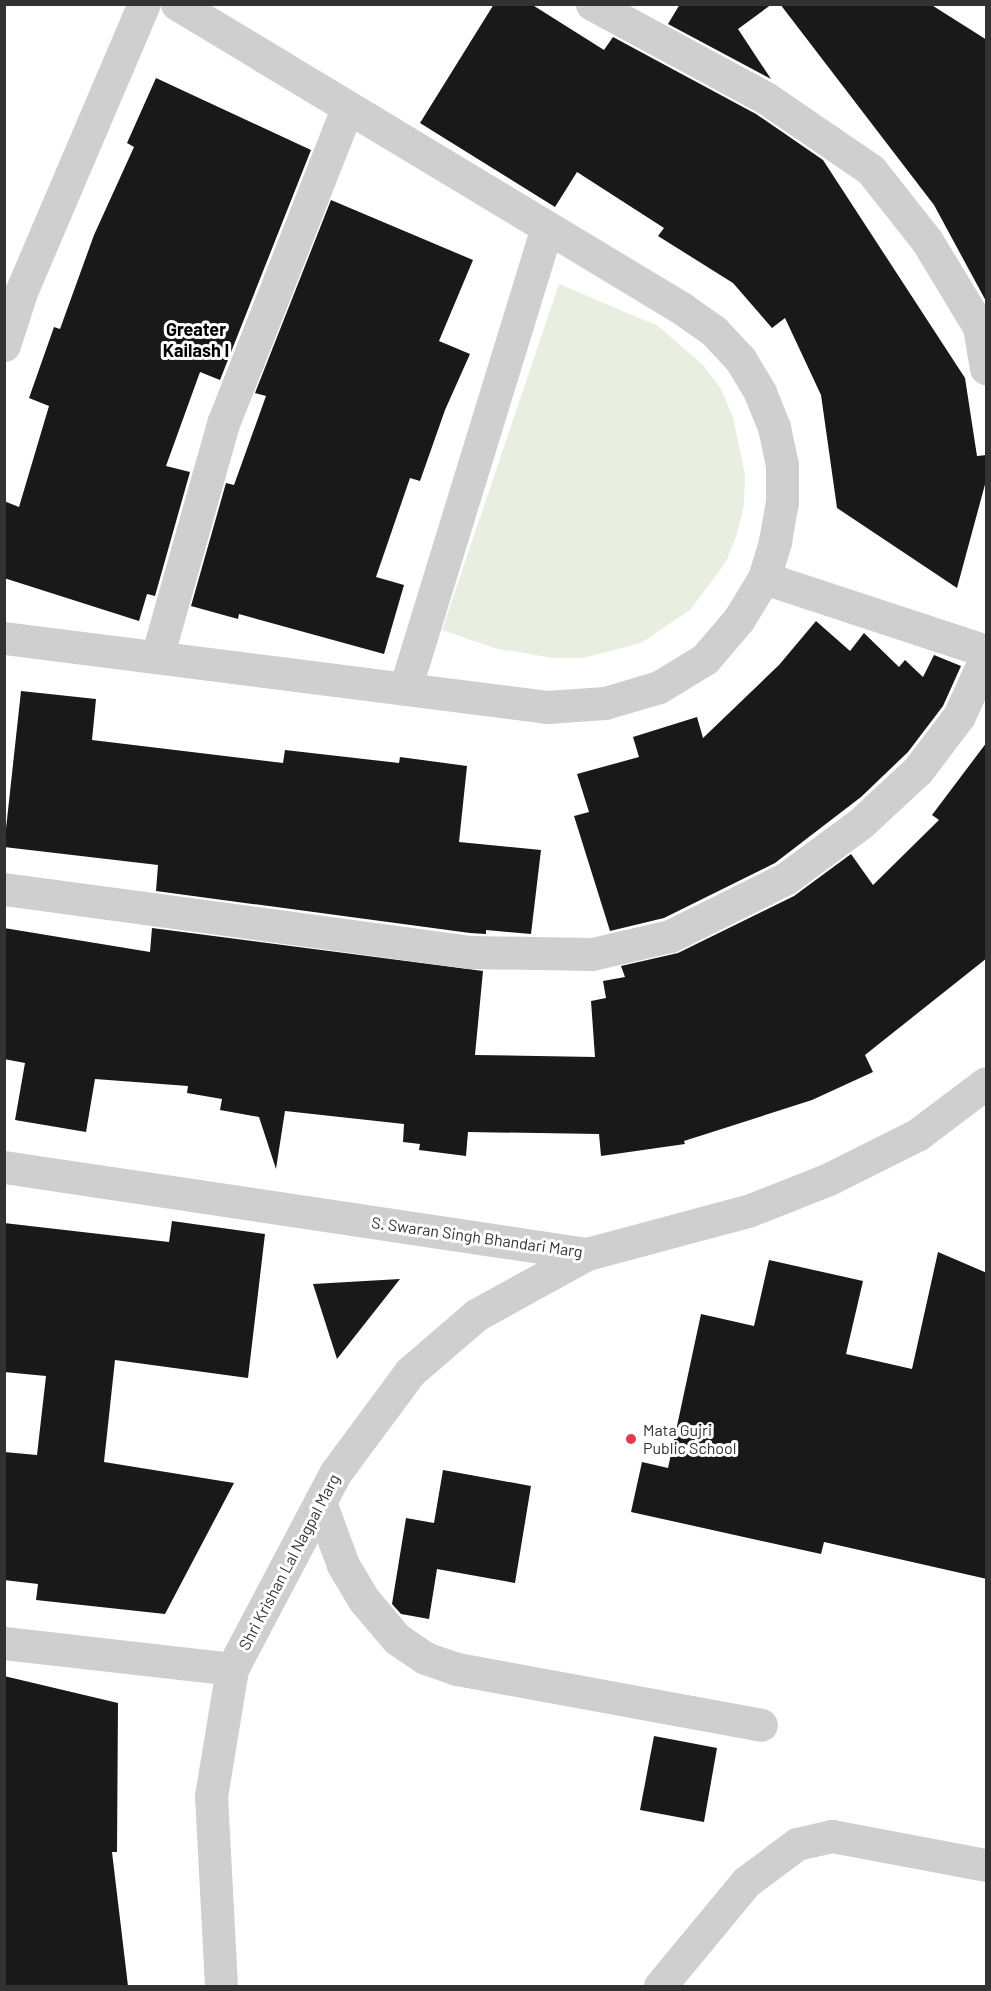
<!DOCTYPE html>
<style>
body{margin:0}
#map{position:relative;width:991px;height:1991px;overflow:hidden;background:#fff;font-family:Barlow,sans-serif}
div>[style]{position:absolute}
.green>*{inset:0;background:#e8eee0}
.building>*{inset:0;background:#191919}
.minor>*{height:33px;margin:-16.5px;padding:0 16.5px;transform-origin:16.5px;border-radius:16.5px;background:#cfcfcf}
.dots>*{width:16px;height:16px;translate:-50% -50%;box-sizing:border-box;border:3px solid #fff;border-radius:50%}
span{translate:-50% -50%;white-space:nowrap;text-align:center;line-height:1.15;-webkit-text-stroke:6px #fff;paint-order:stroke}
.street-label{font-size:16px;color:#323232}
.poi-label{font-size:16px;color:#323232}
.left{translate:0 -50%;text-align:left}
.neighbourhood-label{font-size:18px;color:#000;font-weight:700}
.frame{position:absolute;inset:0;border:6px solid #323232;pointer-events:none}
</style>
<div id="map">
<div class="green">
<i style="clip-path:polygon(559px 284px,658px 326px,703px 365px,721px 389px,733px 417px,745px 475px,744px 505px,737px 534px,726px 562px,690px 610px,641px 643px,583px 658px,553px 658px,494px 648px,442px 630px)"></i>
</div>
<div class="building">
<i style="clip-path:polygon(494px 4px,531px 4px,604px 50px,613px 37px,756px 114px,823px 160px,965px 378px,977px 456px,987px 455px,987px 477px,957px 588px,837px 508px,821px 395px,785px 318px,772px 328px,733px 283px,658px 236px,664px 228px,577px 172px,555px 207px,420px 123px)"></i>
<i style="clip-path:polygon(680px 4px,772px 4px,738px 29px,771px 79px,668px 24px)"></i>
<i style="clip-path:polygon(780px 4px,930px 4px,987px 40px,987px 303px,934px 205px)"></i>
<i style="clip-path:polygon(156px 78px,311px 150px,220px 380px,200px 372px,166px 466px,190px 472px,155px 596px,147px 594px,139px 621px,4px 578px,4px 501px,19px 507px,49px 406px,29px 398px,54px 327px,60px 329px,94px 235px,134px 147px,127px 143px)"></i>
<i style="clip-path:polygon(331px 200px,473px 260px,439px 341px,470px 354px,445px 410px,420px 481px,410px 478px,376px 577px,404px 585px,384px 654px,239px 614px,238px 619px,191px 606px,226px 483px,234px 485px,266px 396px,255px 393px)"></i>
<i style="clip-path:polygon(816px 621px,850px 651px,864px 633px,899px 667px,905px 660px,923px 677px,934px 655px,961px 666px,943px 706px,908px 752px,861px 797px,775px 863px,664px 918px,610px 931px,574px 816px,589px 812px,577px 774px,639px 757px,633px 737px,697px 717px,703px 738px,779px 665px)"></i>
<i style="clip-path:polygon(21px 691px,96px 699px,92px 740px,283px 763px,285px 750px,399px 763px,400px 757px,467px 766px,459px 842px,541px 850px,531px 934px,486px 930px,486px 934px,470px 933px,156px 891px,158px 865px,4px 847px)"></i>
<i style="clip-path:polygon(987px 742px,987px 958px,865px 1055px,873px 1072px,812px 1100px,684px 1141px,685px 1144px,601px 1156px,599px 1134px,468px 1132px,466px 1156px,419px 1150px,420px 1144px,403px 1142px,404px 1124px,285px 1111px,276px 1169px,259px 1117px,220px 1110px,222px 1099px,187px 1093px,188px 1086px,95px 1079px,86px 1132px,15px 1120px,25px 1063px,4px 1059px,4px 928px,150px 952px,152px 928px,483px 971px,475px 1055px,595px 1057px,591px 1001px,606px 998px,603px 981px,625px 977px,621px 966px,678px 953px,794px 896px,851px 854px,873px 885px,939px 820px,932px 815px)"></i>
<i style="clip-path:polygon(172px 1221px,265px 1234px,248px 1378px,115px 1360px,104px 1462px,234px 1483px,165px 1614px,36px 1600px,38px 1584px,4px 1580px,4px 1452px,37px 1455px,46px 1376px,4px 1372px,4px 1223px,169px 1242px)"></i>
<i style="clip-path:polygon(938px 1252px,987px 1273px,987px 1579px,824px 1542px,821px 1554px,631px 1512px,642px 1462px,668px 1468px,701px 1314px,754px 1326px,769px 1260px,863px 1281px,846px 1354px,912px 1369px)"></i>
<i style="clip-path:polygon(400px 1279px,337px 1359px,313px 1284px)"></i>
<i style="clip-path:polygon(443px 1470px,531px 1486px,515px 1583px,437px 1569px,429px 1619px,401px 1614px,392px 1604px,406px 1518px,434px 1523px)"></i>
<i style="clip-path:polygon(4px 1676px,118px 1703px,117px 1852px,112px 1852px,128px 1986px,4px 1986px)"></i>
<i style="clip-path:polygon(654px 1736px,717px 1748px,704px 1822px,640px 1810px)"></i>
</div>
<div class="minor">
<i style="left:592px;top:4px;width:198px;rotate:28.4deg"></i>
<i style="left:766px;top:98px;width:127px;rotate:34.4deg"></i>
<i style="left:871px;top:170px;width:90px;rotate:51.7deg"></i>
<i style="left:927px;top:241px;width:100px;rotate:58.8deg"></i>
<i style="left:979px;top:327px;width:42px;rotate:80.3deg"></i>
<i style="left:4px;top:345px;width:56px;rotate:-72.2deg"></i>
<i style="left:21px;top:292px;width:313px;rotate:-66.9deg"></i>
<i style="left:764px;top:578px;width:234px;rotate:18.2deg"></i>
<i style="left:4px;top:638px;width:547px;rotate:7.24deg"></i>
<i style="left:547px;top:707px;width:58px;rotate:-3.9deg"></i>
<i style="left:605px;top:703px;width:56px;rotate:-16.5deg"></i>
<i style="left:659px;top:687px;width:54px;rotate:-31.3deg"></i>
<i style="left:705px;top:659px;width:52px;rotate:-49.6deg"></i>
<i style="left:739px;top:619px;width:48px;rotate:-58.6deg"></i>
<i style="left:764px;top:578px;width:39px;rotate:-73deg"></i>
<i style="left:775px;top:541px;width:39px;rotate:-80deg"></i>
<i style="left:782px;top:503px;width:38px;rotate:-90deg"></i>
<i style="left:782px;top:465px;width:39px;rotate:-102deg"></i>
<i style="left:774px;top:427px;width:38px;rotate:-112deg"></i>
<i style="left:760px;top:392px;width:39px;rotate:-121deg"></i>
<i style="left:740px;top:359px;width:38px;rotate:-133deg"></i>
<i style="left:714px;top:331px;width:38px;rotate:-145deg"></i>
<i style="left:683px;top:309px;width:591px;rotate:-148.92deg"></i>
<i style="left:157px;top:657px;width:245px;rotate:-74.2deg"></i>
<i style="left:224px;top:421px;width:335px;rotate:-68.5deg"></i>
<i style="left:405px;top:689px;width:480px;rotate:-72.9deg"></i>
<i style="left:4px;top:889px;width:469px;rotate:7.7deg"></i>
<i style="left:469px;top:952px;width:123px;rotate:0.9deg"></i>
<i style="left:592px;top:954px;width:80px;rotate:-13deg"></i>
<i style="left:670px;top:936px;width:128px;rotate:-26.4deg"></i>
<i style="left:785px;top:879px;width:94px;rotate:-36.4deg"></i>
<i style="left:861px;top:823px;width:78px;rotate:-42.9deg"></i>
<i style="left:918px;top:770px;width:68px;rotate:-52.8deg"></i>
<i style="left:959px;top:716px;width:65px;rotate:-65.4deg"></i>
<i style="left:4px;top:1167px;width:589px;rotate:8.49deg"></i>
<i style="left:587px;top:1254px;width:167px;rotate:-15deg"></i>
<i style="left:748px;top:1211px;width:87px;rotate:-21.6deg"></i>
<i style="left:829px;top:1179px;width:98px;rotate:-26.6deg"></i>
<i style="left:917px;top:1135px;width:86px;rotate:-37deg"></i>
<i style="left:320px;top:1502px;width:67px;rotate:69.9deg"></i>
<i style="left:343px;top:1565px;width:41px;rotate:59deg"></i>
<i style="left:364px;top:1600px;width:51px;rotate:49.8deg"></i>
<i style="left:397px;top:1639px;width:34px;rotate:34deg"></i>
<i style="left:425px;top:1658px;width:34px;rotate:19deg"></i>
<i style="left:457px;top:1669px;width:309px;rotate:10.4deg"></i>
<i style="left:4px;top:1643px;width:229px;rotate:6.5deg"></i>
<i style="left:221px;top:1986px;width:190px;rotate:-93deg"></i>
<i style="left:211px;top:1796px;width:129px;rotate:-80.6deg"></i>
<i style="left:232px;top:1669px;width:223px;rotate:-62.2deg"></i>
<i style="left:336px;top:1472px;width:124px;rotate:-53.5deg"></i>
<i style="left:410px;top:1372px;width:87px;rotate:-40.8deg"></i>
<i style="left:476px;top:1315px;width:127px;rotate:-28.8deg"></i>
<i style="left:660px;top:1986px;width:135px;rotate:-50.4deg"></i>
<i style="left:746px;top:1882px;width:64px;rotate:-36.7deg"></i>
<i style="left:797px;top:1844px;width:36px;rotate:-13deg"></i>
<i style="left:832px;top:1836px;width:157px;rotate:10.7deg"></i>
</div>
<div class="dots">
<i style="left:631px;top:1439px;background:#e33a4d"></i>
</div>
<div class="street-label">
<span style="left:477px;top:1237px;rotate:8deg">S. Swaran Singh Bhandari Marg</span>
<span style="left:289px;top:1562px;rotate:-62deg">Shri Krishan Lal Nagpal Marg</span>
</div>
<div class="poi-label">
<span class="left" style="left:643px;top:1439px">Mata Gujri<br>Public School</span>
</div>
<div class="neighbourhood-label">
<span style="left:196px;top:340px">Greater<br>Kailash I</span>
</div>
<div class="frame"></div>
</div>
